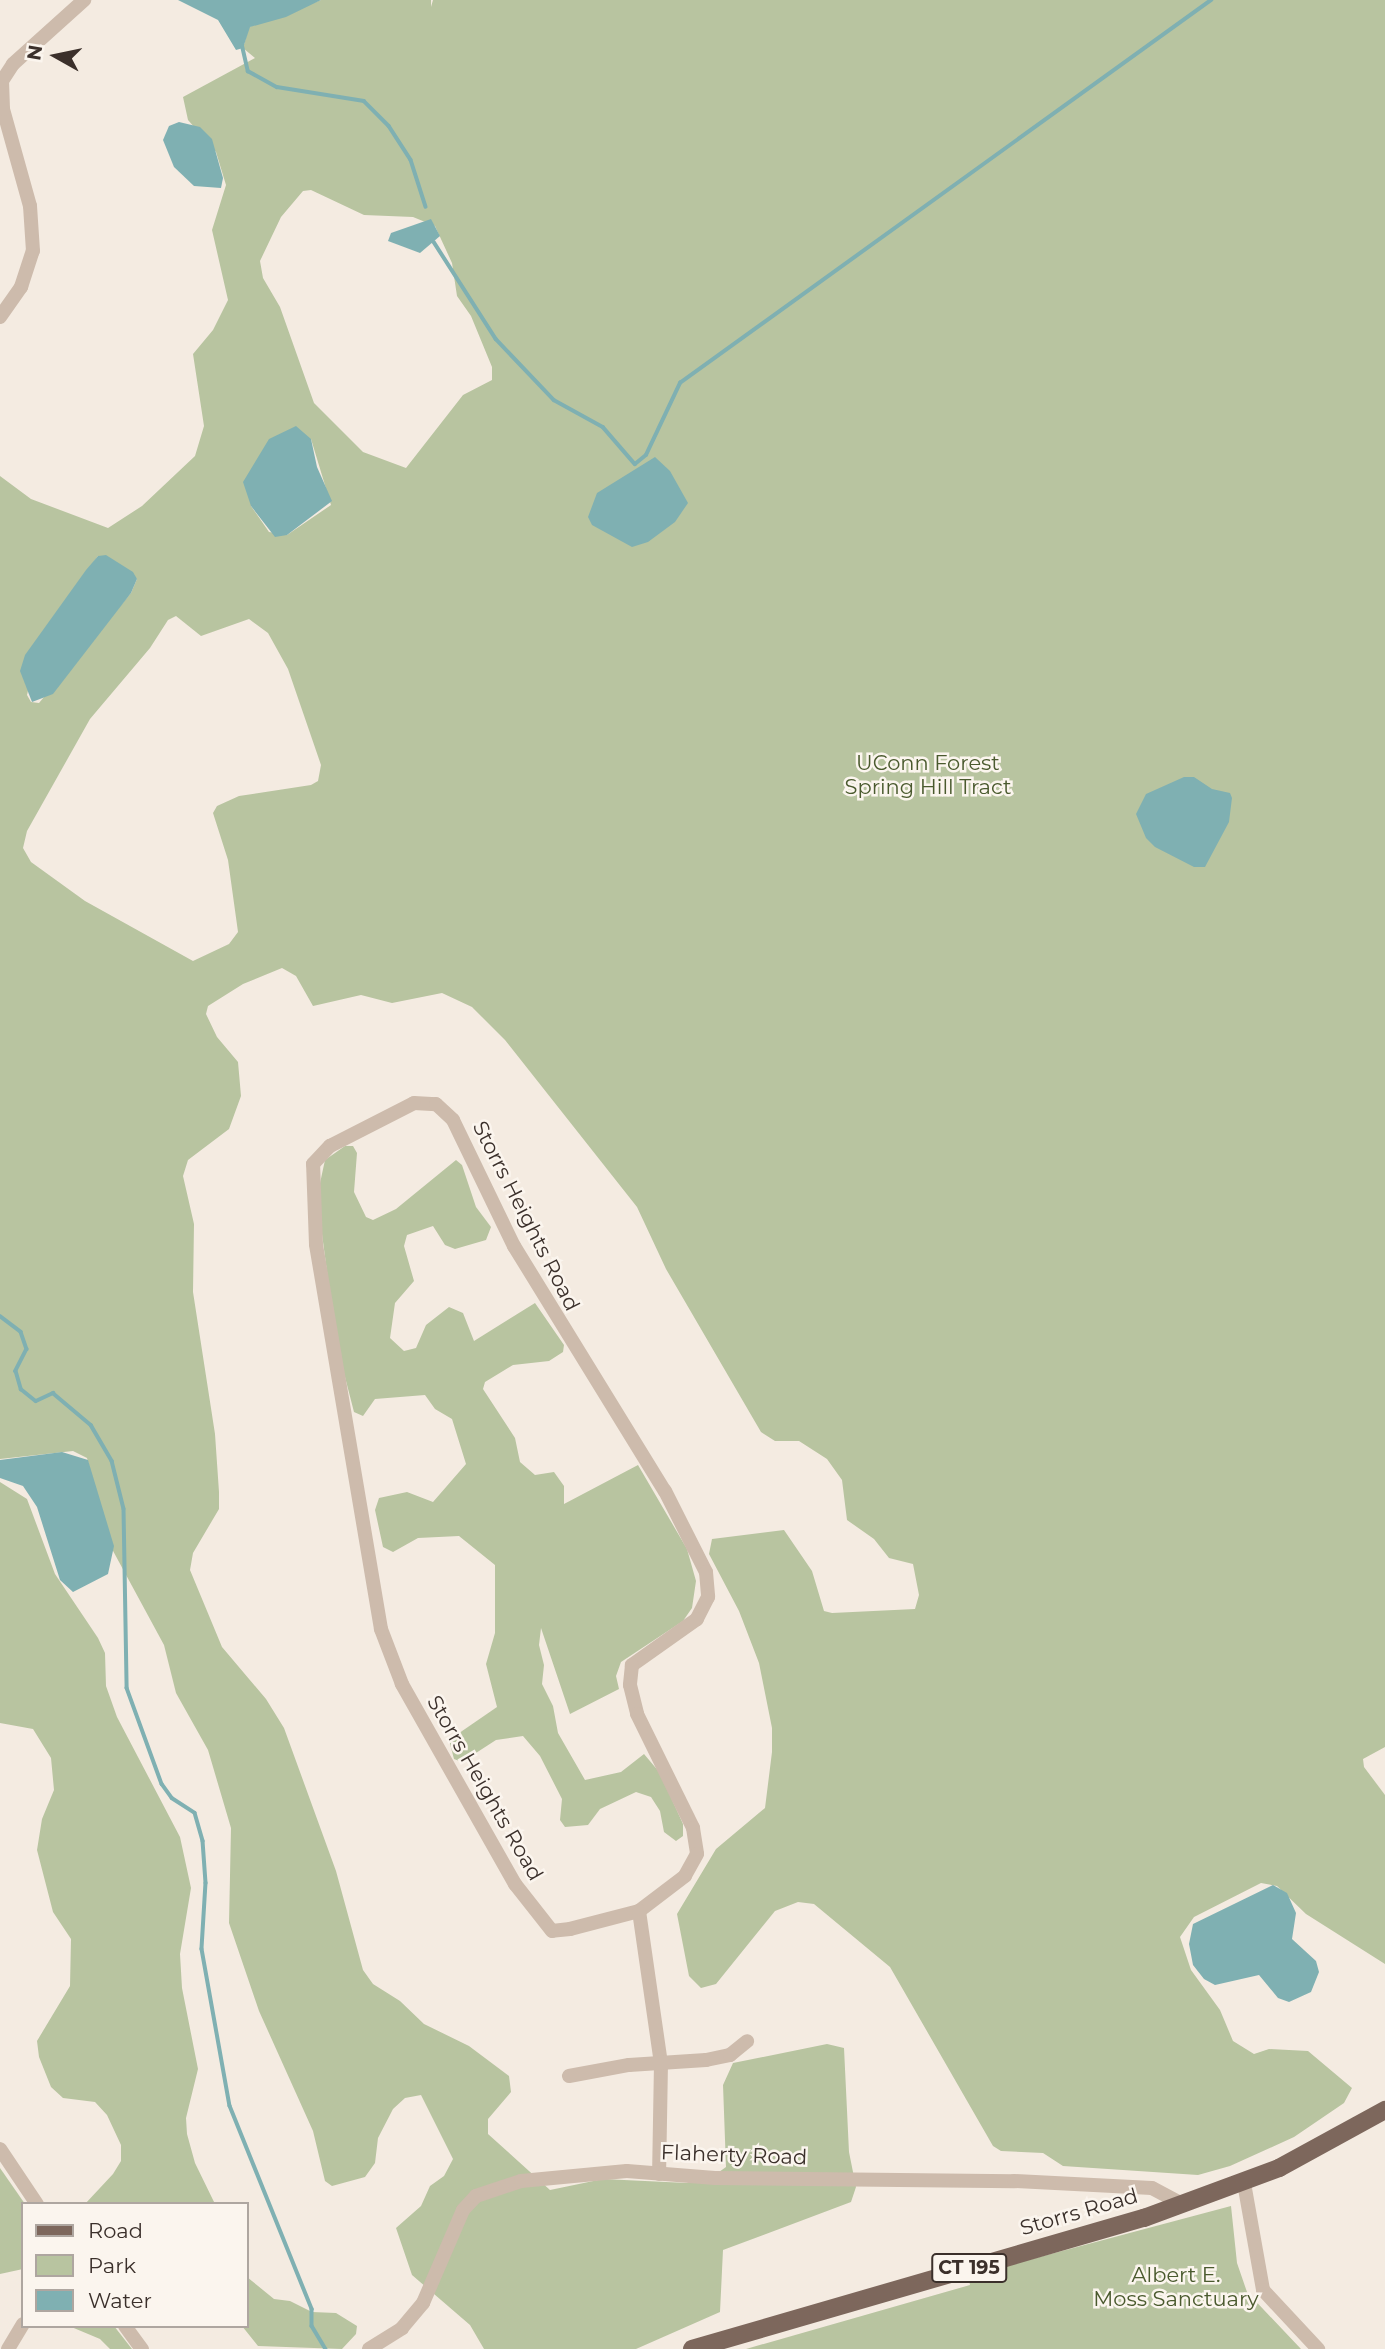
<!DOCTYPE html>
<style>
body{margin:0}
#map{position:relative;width:1385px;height:2349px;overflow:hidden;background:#f4ebe1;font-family:Montserrat,sans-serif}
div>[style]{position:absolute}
.green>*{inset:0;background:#b8c4a0}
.water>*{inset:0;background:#7fb0b2}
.stream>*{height:3.5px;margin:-1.75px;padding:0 1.75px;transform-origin:1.75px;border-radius:1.75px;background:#7fb0b2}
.street>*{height:14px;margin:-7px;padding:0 7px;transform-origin:7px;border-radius:7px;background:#cdbbac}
.primary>*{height:18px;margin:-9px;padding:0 9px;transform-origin:9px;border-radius:9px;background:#7d675c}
span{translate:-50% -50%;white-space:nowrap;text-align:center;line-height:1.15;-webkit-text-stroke:5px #fbf5ee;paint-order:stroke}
.shield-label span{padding:2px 5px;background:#fbf5ee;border:2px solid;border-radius:5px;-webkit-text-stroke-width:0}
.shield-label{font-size:19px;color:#3b302b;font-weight:700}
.park-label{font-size:21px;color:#4a5a2e}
.street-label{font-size:21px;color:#3b302b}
.legend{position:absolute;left:21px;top:2202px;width:228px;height:126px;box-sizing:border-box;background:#fbf5ee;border:2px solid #aea6a0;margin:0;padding:9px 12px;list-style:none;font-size:21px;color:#3b302b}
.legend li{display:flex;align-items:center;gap:14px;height:35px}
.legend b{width:35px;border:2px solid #aea6a0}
.north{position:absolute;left:21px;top:21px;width:70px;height:70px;-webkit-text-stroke:5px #fbf5ee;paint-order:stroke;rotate:279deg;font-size:19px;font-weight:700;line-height:28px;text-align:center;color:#3b302b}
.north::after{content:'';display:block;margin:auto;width:24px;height:32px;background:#3b302b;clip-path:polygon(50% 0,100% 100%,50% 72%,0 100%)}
</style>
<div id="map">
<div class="green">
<i style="clip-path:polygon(evenodd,321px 0,431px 0,431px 7px,433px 0,1385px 0,1385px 1747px,1363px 1759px,1364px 1767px,1385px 1795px,1385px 1964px,1306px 1914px,1277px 1886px,1261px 1883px,1194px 1917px,1180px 1937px,1191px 1970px,1220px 2010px,1233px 2041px,1254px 2054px,1269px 2049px,1308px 2051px,1352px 2088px,1344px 2103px,1294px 2137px,1230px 2166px,1198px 2175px,1063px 2166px,1043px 2153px,1001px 2151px,993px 2146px,890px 1967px,814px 1904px,798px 1902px,775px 1911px,716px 1984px,701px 1988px,689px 1976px,677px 1914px,716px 1849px,765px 1808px,772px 1752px,772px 1728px,759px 1663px,739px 1611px,709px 1554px,712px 1539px,784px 1530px,812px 1571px,824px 1611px,832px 1613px,915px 1609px,919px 1595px,913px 1564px,889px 1558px,874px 1539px,847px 1520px,842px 1480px,827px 1459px,799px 1441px,775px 1441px,761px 1432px,666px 1269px,637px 1207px,505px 1040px,472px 1007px,442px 993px,392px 1003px,361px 995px,313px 1006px,296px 976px,282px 968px,243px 984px,208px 1006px,206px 1014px,217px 1037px,238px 1062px,241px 1096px,229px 1129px,188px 1160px,183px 1176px,194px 1224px,193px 1292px,215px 1434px,219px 1492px,219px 1509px,193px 1553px,190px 1570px,222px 1647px,266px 1699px,284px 1728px,336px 1871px,363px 1970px,373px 1984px,400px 2001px,424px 2024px,469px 2046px,509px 2076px,511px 2092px,488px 2119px,488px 2134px,550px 2190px,603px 2179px,687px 2183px,719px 2172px,726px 2167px,723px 2085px,733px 2063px,827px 2044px,844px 2048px,849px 2152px,856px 2187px,851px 2202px,723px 2250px,720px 2312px,636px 2349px,484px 2349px,470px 2325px,412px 2275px,396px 2228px,421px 2206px,430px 2186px,444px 2176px,453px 2159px,421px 2095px,405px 2098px,393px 2109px,378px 2138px,375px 2163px,365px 2177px,332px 2186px,325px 2181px,313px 2131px,259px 2011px,229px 1923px,231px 1828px,208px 1750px,176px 1693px,164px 1645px,112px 1549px,87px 1458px,73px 1451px,0 1459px,0 476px,31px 499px,108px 528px,142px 506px,195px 456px,204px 426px,193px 354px,213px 330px,228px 300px,212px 230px,226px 185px,216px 152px,188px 120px,183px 97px,255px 58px,243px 48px,249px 27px,321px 0,311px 190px,364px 215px,413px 217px,435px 226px,452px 263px,457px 296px,471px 316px,492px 367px,492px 380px,463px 395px,406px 468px,363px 452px,314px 403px,280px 307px,263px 278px,260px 261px,281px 217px,303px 191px,311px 190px,321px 0,311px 439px,331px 505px,287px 535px,269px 532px,251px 506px,311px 439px,321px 0,98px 556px,137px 579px,131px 593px,39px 703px,31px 702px,27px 695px,41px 635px,98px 556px,321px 0,176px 616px,201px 636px,249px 619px,268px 633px,288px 669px,321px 765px,318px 781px,311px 785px,239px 796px,217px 806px,213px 813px,228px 860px,238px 932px,229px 944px,193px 961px,85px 901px,31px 862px,23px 848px,27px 831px,90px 719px,150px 648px,168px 620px,176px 616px)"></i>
<i style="clip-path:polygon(345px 1146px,353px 1146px,357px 1153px,354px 1192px,366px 1217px,373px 1220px,396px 1209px,456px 1160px,462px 1165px,476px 1207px,491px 1227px,486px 1240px,455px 1249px,445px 1245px,433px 1226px,407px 1235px,404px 1246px,414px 1281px,395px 1303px,390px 1338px,404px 1351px,416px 1348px,426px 1325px,449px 1307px,463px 1313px,474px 1341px,535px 1303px,564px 1345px,563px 1352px,549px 1361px,513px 1365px,485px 1382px,483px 1389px,515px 1438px,520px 1462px,535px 1475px,554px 1472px,564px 1486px,564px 1504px,638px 1465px,687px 1549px,696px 1581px,692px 1608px,683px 1621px,621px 1662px,616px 1676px,619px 1689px,570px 1714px,541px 1628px,539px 1645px,544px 1665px,542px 1684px,553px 1706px,558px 1733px,585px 1780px,621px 1772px,644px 1754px,660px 1773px,683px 1824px,683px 1836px,676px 1841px,664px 1832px,660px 1811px,651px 1797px,636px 1792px,600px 1809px,588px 1825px,565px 1827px,560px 1820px,562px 1799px,540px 1756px,523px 1736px,496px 1740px,462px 1762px,454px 1759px,449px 1740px,497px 1707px,486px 1664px,495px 1633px,495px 1565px,459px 1536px,418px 1538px,393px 1552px,383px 1547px,375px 1510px,379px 1498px,407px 1492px,433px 1502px,466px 1464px,452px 1419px,435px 1409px,425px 1395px,375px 1399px,363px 1416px,354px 1412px,337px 1346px,317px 1197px,325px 1160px)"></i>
<i style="clip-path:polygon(0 1482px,27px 1499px,55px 1574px,98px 1638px,105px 1653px,106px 1686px,117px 1717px,180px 1837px,191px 1888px,180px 1954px,182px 1988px,198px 2069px,186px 2118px,187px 2134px,195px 2163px,215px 2204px,85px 2204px,113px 2174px,121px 2161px,121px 2145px,107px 2115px,95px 2102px,63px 2098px,51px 2087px,39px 2057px,37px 2041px,70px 1986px,71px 1939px,53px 1912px,37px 1850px,42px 1819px,54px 1790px,51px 1758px,33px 1729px,0 1723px)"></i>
<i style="clip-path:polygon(0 2168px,25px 2204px,23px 2269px,0 2274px)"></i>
<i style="clip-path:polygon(1231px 2206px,1237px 2263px,1247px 2292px,1301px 2349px,746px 2349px,970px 2285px,968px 2276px)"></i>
<i style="clip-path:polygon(247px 2277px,274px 2299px,290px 2301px,312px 2312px,336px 2313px,357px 2326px,356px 2334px,342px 2349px,258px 2346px,242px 2326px,247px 2326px)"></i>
<i style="clip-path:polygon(69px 2326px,114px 2326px,132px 2349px,110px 2349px,100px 2339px)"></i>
</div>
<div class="water">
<i style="clip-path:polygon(178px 0,321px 0,286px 17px,250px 27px,243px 48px,236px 50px,218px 20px)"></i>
<i style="clip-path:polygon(179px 122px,200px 127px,212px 139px,223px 178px,221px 188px,194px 186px,174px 167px,163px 140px,169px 126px)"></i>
<i style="clip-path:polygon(431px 219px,440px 236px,420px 253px,388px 241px,391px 233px)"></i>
<i style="clip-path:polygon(296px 426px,311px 439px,317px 467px,332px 501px,287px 535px,275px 537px,251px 506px,243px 482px,269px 439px)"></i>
<i style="clip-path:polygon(655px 457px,670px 471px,688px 503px,675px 522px,648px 542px,632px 547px,592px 525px,588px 517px,597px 493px)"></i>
<i style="clip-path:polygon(106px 555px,133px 572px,137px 579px,131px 593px,53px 694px,32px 702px,20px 671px,25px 655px,86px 570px,98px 556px)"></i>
<i style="clip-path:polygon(1184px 777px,1194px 777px,1212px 789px,1230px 793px,1232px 798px,1229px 822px,1205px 867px,1194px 867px,1155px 847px,1146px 838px,1136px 814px,1146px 794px)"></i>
<i style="clip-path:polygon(62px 1452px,88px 1460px,114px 1546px,108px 1574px,73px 1592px,60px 1580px,37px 1507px,23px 1486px,0 1478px,0 1460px)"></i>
<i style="clip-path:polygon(1273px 1885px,1287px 1893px,1296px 1913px,1292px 1939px,1316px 1961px,1319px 1972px,1311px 1992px,1289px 2002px,1278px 1998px,1259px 1975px,1215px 1985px,1204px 1979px,1193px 1965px,1189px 1944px,1193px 1924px)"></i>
</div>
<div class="stream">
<i style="left:242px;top:44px;width:28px;rotate:77deg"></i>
<i style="left:248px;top:71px;width:33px;rotate:29deg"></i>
<i style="left:277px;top:87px;width:88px;rotate:9.1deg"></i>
<i style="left:364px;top:101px;width:35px;rotate:45deg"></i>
<i style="left:389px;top:126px;width:40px;rotate:57.1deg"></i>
<i style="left:411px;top:160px;width:49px;rotate:72.3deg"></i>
<i style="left:434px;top:242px;width:115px;rotate:57.4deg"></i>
<i style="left:496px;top:339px;width:84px;rotate:46.4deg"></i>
<i style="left:554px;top:400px;width:56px;rotate:28.9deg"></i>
<i style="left:603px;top:427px;width:49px;rotate:49.1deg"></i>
<i style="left:635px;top:464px;width:14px;rotate:-39deg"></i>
<i style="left:646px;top:455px;width:80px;rotate:-64.7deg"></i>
<i style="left:680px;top:383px;width:655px;rotate:-35.8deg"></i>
<i style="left:0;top:1316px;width:26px;rotate:37deg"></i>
<i style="left:21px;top:1332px;width:18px;rotate:71deg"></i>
<i style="left:27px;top:1349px;width:25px;rotate:117deg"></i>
<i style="left:16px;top:1371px;width:19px;rotate:74deg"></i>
<i style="left:21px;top:1389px;width:19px;rotate:39deg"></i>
<i style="left:36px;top:1401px;width:19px;rotate:-25deg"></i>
<i style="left:53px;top:1393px;width:50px;rotate:40.1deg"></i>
<i style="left:91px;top:1425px;width:42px;rotate:59.7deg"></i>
<i style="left:112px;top:1461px;width:49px;rotate:76deg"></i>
<i style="left:124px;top:1509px;width:179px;rotate:89deg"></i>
<i style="left:127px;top:1688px;width:102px;rotate:70deg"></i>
<i style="left:162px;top:1784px;width:17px;rotate:54deg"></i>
<i style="left:172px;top:1798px;width:27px;rotate:33deg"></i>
<i style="left:195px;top:1813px;width:29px;rotate:74deg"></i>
<i style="left:203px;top:1841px;width:42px;rotate:85.9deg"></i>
<i style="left:206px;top:1883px;width:66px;rotate:93.5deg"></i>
<i style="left:202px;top:1949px;width:159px;rotate:79.9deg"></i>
<i style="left:230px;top:2106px;width:219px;rotate:68deg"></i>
<i style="left:312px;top:2309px;width:17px;rotate:90deg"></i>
<i style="left:312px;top:2326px;width:27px;rotate:59deg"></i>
</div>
<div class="street">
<i style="left:0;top:317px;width:37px;rotate:-55deg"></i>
<i style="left:21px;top:287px;width:38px;rotate:-72deg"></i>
<i style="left:33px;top:251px;width:45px;rotate:-93.8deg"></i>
<i style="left:30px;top:206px;width:101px;rotate:-105.6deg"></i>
<i style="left:3px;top:109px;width:28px;rotate:-92deg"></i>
<i style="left:2px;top:81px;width:20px;rotate:-57deg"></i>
<i style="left:13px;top:64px;width:96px;rotate:-42deg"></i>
<i style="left:414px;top:1103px;width:22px;rotate:3deg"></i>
<i style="left:436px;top:1104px;width:23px;rotate:43deg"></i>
<i style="left:453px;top:1120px;width:140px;rotate:64.2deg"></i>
<i style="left:514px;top:1246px;width:288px;rotate:58.4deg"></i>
<i style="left:665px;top:1491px;width:91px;rotate:63.2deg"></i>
<i style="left:706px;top:1572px;width:25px;rotate:85deg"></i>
<i style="left:708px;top:1597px;width:25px;rotate:117deg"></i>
<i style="left:697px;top:1619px;width:80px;rotate:144.7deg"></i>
<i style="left:632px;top:1665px;width:20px;rotate:96deg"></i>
<i style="left:630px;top:1685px;width:30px;rotate:76deg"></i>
<i style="left:637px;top:1714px;width:127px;rotate:63.8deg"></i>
<i style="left:693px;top:1828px;width:26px;rotate:81deg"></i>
<i style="left:697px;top:1854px;width:25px;rotate:119deg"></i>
<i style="left:685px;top:1876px;width:58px;rotate:142.7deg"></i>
<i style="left:639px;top:1911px;width:71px;rotate:165.4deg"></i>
<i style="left:570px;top:1929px;width:18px;rotate:174deg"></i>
<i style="left:552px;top:1931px;width:60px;rotate:-128.2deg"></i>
<i style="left:515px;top:1884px;width:230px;rotate:-119.5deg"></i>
<i style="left:402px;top:1684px;width:59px;rotate:-110.9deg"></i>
<i style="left:381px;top:1629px;width:390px;rotate:-99.6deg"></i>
<i style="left:316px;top:1244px;width:80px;rotate:-92.1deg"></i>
<i style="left:313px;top:1164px;width:25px;rotate:-47deg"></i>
<i style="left:330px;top:1146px;width:94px;rotate:-27.1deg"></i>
<i style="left:639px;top:1911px;width:154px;rotate:81.8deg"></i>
<i style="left:661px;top:2063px;width:111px;rotate:91deg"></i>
<i style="left:569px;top:2076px;width:61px;rotate:-10.4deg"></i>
<i style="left:629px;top:2065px;width:77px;rotate:-3.7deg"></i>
<i style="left:706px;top:2060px;width:25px;rotate:-12deg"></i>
<i style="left:730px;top:2055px;width:22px;rotate:-39deg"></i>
<i style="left:0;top:2149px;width:66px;rotate:56.1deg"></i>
<i style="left:1244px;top:2183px;width:109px;rotate:79.9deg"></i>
<i style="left:1263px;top:2290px;width:81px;rotate:47deg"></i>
<i style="left:125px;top:2326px;width:29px;rotate:54deg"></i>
<i style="left:8px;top:2349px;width:29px;rotate:-59deg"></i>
<i style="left:369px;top:2349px;width:39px;rotate:-32deg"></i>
<i style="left:402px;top:2328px;width:33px;rotate:-50deg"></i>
<i style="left:423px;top:2303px;width:101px;rotate:-66.7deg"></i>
<i style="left:463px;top:2210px;width:19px;rotate:-47deg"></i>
<i style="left:476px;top:2196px;width:47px;rotate:-18.4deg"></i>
<i style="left:521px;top:2181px;width:106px;rotate:-5.4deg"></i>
<i style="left:627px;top:2171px;width:88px;rotate:4.5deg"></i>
<i style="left:715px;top:2178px;width:299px;rotate:0.6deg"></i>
<i style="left:1014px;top:2181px;width:138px;rotate:2.9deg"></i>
<i style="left:1152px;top:2188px;width:34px;rotate:28deg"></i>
</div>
<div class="primary">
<i style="left:692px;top:2349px;width:471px;rotate:-16.2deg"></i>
<i style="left:1144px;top:2218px;width:144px;rotate:-20.3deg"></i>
<i style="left:1279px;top:2168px;width:121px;rotate:-28.7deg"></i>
</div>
<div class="shield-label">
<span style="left:969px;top:2268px">CT 195</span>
</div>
<div class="park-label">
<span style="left:928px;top:775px">UConn Forest<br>Spring Hill Tract</span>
<span style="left:1176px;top:2287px">Albert E.<br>Moss Sanctuary</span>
</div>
<div class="street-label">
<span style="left:526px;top:1216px;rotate:63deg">Storrs Heights Road</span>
<span style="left:485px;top:1788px;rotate:60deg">Storrs Heights Road</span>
<span style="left:734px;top:2155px;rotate:2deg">Flaherty Road</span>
<span style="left:1079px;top:2212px;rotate:-16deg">Storrs Road</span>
</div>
<ul class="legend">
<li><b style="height:9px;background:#7d675c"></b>Road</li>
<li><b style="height:19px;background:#b8c4a0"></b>Park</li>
<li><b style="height:19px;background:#7fb0b2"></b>Water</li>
</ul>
<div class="north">N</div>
</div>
